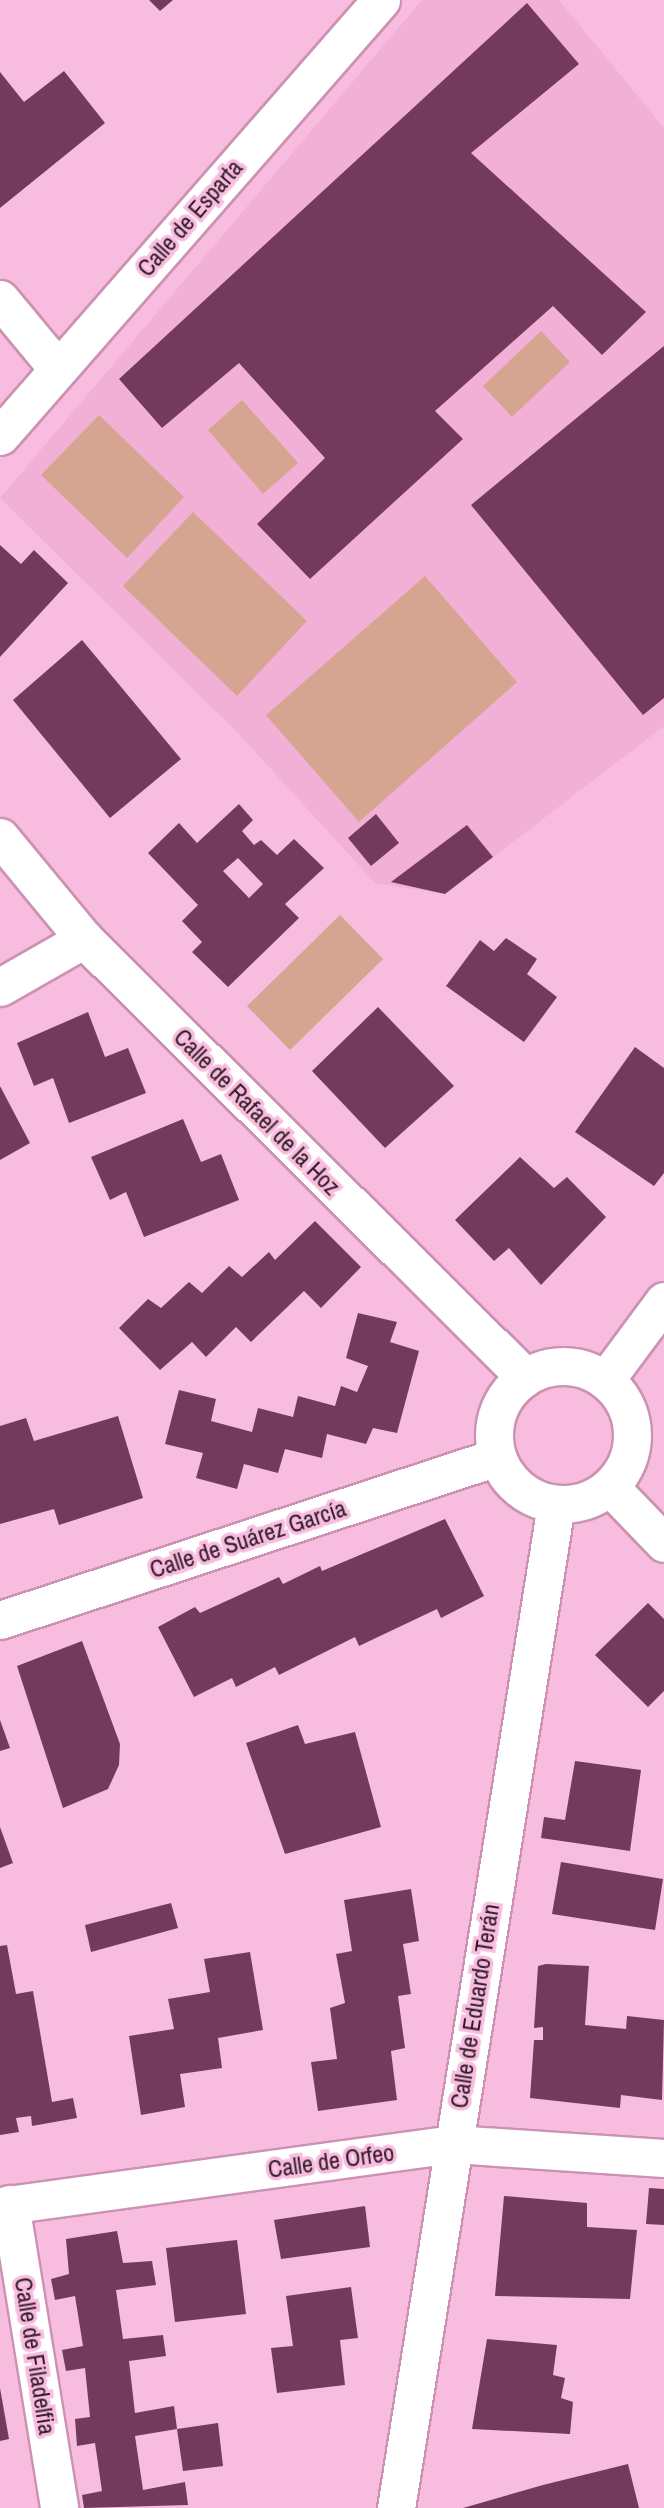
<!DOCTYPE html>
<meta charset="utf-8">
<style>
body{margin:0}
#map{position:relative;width:664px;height:2508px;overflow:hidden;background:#f7bcde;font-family:"Archivo Narrow",sans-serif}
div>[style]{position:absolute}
.built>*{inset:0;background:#f2b0d7}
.green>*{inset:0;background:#d5a591}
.building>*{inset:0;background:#743a5e}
.roads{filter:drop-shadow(2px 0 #cb92b3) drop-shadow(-2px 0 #cb92b3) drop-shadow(0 2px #cb92b3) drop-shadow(0 -2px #cb92b3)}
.minor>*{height:37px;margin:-18.5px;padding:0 18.5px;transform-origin:18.5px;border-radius:18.5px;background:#fff}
.minor>.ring{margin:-18.5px;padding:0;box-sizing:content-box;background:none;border:37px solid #fff;border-radius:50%}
span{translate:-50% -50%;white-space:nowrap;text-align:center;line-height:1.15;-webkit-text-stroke:7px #f7bcde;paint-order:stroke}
.street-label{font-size:24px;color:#311b28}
</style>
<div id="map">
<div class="built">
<i style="clip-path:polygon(422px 0,559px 0,664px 128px,664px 726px,445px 894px,375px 883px,238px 733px,0 498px)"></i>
</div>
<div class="green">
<i style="clip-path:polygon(541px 331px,570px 362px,512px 417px,483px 386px)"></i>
<i style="clip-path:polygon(242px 400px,298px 463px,263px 494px,208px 430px)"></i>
<i style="clip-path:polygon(99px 415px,184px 497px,127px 558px,41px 475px)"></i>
<i style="clip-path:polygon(193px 512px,307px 621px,237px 696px,123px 586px)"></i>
<i style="clip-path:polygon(425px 576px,517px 682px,359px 822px,266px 715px)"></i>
<i style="clip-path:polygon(340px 915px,383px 959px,290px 1050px,247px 1006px)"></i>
</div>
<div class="building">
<i style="clip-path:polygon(149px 0,173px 0,160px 11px)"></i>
<i style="clip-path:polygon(527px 3px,579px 64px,471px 153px,646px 312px,602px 355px,553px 306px,435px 411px,463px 439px,310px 579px,257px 524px,325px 458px,239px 363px,162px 428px,119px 379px)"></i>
<i style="clip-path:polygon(64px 71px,105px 123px,0 208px,0 72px,24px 102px)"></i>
<i style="clip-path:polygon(664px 346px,664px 698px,643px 715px,471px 505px)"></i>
<i style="clip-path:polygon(0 545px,21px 564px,34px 550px,68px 583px,0 657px)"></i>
<i style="clip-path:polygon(82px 640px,181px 759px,110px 818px,13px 700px)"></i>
<i style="clip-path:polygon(evenodd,239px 804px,253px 820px,242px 831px,254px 845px,261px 840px,277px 855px,294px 839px,324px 868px,285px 904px,299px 918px,228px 987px,192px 952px,202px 942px,182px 921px,198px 905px,148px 853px,179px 823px,197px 843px,239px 804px,238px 858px,263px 884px,249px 898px,223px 871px,238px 858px)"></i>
<i style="clip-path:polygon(376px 814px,399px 843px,371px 866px,348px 838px)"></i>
<i style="clip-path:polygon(467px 825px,493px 857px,445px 894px,391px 882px)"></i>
<i style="clip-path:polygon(506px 938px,537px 959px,527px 974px,557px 997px,524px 1042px,446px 986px,480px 940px,494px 951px)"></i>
<i style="clip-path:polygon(378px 1007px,454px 1086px,385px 1148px,312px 1071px)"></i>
<i style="clip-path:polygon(88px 1012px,105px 1057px,128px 1048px,146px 1093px,69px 1123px,53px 1078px,34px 1086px,17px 1043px)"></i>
<i style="clip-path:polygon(635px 1047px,664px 1068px,664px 1173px,654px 1186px,575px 1132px)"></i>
<i style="clip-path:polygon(0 1086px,30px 1143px,0 1160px)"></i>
<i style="clip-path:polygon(183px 1119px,201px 1162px,221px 1154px,239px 1200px,144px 1237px,126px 1192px,110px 1200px,91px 1157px)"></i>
<i style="clip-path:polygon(520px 1157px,554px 1188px,567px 1177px,606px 1217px,541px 1285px,509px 1248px,494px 1261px,455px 1220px)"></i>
<i style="clip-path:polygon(315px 1221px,361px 1267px,321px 1308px,304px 1291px,251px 1342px,236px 1327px,206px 1357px,192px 1342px,160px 1370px,119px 1328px,148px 1299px,161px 1308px,189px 1282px,202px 1293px,229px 1266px,242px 1277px,269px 1252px,275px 1260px)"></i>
<i style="clip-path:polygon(358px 1313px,397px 1322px,390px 1342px,419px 1351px,397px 1433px,373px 1428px,366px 1444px,327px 1434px,322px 1458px,285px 1449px,278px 1473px,244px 1464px,237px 1489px,196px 1478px,203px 1453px,165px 1444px,179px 1390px,216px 1399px,211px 1421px,252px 1432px,258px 1408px,293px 1417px,298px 1396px,335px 1406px,341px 1386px,357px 1392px,368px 1366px,346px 1358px)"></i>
<i style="clip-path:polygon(118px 1416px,143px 1498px,59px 1525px,54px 1509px,0 1524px,0 1426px,26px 1418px,34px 1441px)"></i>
<i style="clip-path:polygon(445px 1519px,484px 1596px,441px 1618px,437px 1609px,359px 1646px,355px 1637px,279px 1675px,275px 1667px,236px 1687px,232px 1678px,194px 1697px,158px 1627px,195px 1607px,200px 1613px,279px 1577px,283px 1584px,320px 1566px,322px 1571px)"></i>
<i style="clip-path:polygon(648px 1603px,664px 1619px,664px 1691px,648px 1707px,595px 1655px)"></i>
<i style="clip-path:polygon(82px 1641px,120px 1744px,119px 1765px,108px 1789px,63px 1808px,17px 1666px)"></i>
<i style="clip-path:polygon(0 1720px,10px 1748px,0 1751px)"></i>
<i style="clip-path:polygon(298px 1725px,305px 1744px,355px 1732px,381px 1827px,285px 1854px,246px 1743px)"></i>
<i style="clip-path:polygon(575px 1761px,641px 1770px,630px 1851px,541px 1838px,544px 1817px,565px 1820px)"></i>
<i style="clip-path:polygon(0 1827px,13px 1863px,0 1868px)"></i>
<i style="clip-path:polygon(561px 1862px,663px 1879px,655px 1930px,552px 1914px)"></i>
<i style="clip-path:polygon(411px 1889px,419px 1941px,403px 1944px,411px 1994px,398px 1996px,405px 2048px,391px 2051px,397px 2100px,318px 2111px,311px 2062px,337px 2059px,330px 2008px,345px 2003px,336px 1954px,352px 1951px,344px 1900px)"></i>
<i style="clip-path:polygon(171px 1903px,178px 1928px,91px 1952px,85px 1925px)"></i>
<i style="clip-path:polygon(7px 1945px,16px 1994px,33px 1991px,52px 2102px,73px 2098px,77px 2118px,32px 2126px,31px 2116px,16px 2118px,19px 2132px,0 2135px,0 1946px)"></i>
<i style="clip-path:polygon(250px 1952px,263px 2030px,218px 2038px,222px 2068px,180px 2074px,185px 2107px,141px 2115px,129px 2036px,174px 2029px,168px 1999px,210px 1992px,204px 1959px)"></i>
<i style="clip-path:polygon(546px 1964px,589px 1966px,585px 2025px,626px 2029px,627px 2016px,664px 2020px,662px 2100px,621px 2095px,620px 2108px,530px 2098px,534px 2040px,543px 2040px,543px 2027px,534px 2028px,538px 1966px)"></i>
<i style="clip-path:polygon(649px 2188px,664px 2189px,664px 2225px,646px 2224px)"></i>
<i style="clip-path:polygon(504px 2196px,587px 2203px,587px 2227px,637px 2230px,630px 2299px,495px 2296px)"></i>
<i style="clip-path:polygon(365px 2206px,370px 2247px,281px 2259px,274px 2220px)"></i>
<i style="clip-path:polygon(117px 2231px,123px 2263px,152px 2261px,156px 2285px,116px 2290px,123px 2339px,163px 2335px,166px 2356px,129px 2361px,135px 2413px,174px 2406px,177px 2429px,135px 2436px,143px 2490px,185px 2482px,188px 2505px,84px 2508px,82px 2495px,102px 2491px,95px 2443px,77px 2446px,75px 2419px,90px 2417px,85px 2368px,66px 2371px,62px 2350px,83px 2346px,75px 2296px,55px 2300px,51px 2279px,69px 2274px,66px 2239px)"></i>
<i style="clip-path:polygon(237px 2240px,246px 2314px,175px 2322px,166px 2248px)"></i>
<i style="clip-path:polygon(351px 2287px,358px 2338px,340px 2340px,345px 2385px,277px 2393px,271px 2348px,293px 2346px,286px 2296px)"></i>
<i style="clip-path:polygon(487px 2339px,557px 2345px,553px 2375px,565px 2378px,561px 2398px,573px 2402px,570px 2434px,472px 2429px)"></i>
<i style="clip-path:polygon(0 2388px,9px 2439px,0 2441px)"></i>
<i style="clip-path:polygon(218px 2423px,223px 2466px,183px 2471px,177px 2429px)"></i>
<i style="clip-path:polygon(628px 2464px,639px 2508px,463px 2508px,543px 2485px)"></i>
</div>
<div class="roads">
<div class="minor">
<i style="left:0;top:299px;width:91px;rotate:50.4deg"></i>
<i style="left:0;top:436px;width:579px;rotate:-48.85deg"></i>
<i style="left:0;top:837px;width:132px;rotate:50.5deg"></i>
<i style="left:84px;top:939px;width:622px;rotate:44.8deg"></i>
<i style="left:0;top:987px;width:97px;rotate:-29.7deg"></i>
<i class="ring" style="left:494px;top:1366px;width:101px;height:101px"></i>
<i style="left:606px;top:1379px;width:97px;rotate:-53.4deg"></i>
<i style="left:610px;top:1487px;width:78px;rotate:46deg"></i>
<i style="left:0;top:1620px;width:523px;rotate:-18.16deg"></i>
<i style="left:10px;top:2204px;width:308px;rotate:80.8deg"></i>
<i style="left:0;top:2206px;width:457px;rotate:-7.8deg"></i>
<i style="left:453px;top:2144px;width:211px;rotate:3.8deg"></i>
<i style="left:396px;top:2508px;width:1016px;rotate:-80.94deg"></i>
</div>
</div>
<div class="street-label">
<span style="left:190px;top:218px;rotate:-49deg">Calle de Esparta</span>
<span style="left:257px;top:1112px;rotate:45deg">Calle de Rafael de la Hoz</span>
<span style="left:248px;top:1539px;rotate:-18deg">Calle de Suárez García</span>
<span style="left:475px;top:2006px;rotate:-81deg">Calle de Eduardo Terán</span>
<span style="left:331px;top:2161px;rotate:-8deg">Calle de Orfeo</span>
<span style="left:35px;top:2356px;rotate:81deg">Calle de Filadelfia</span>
</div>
</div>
